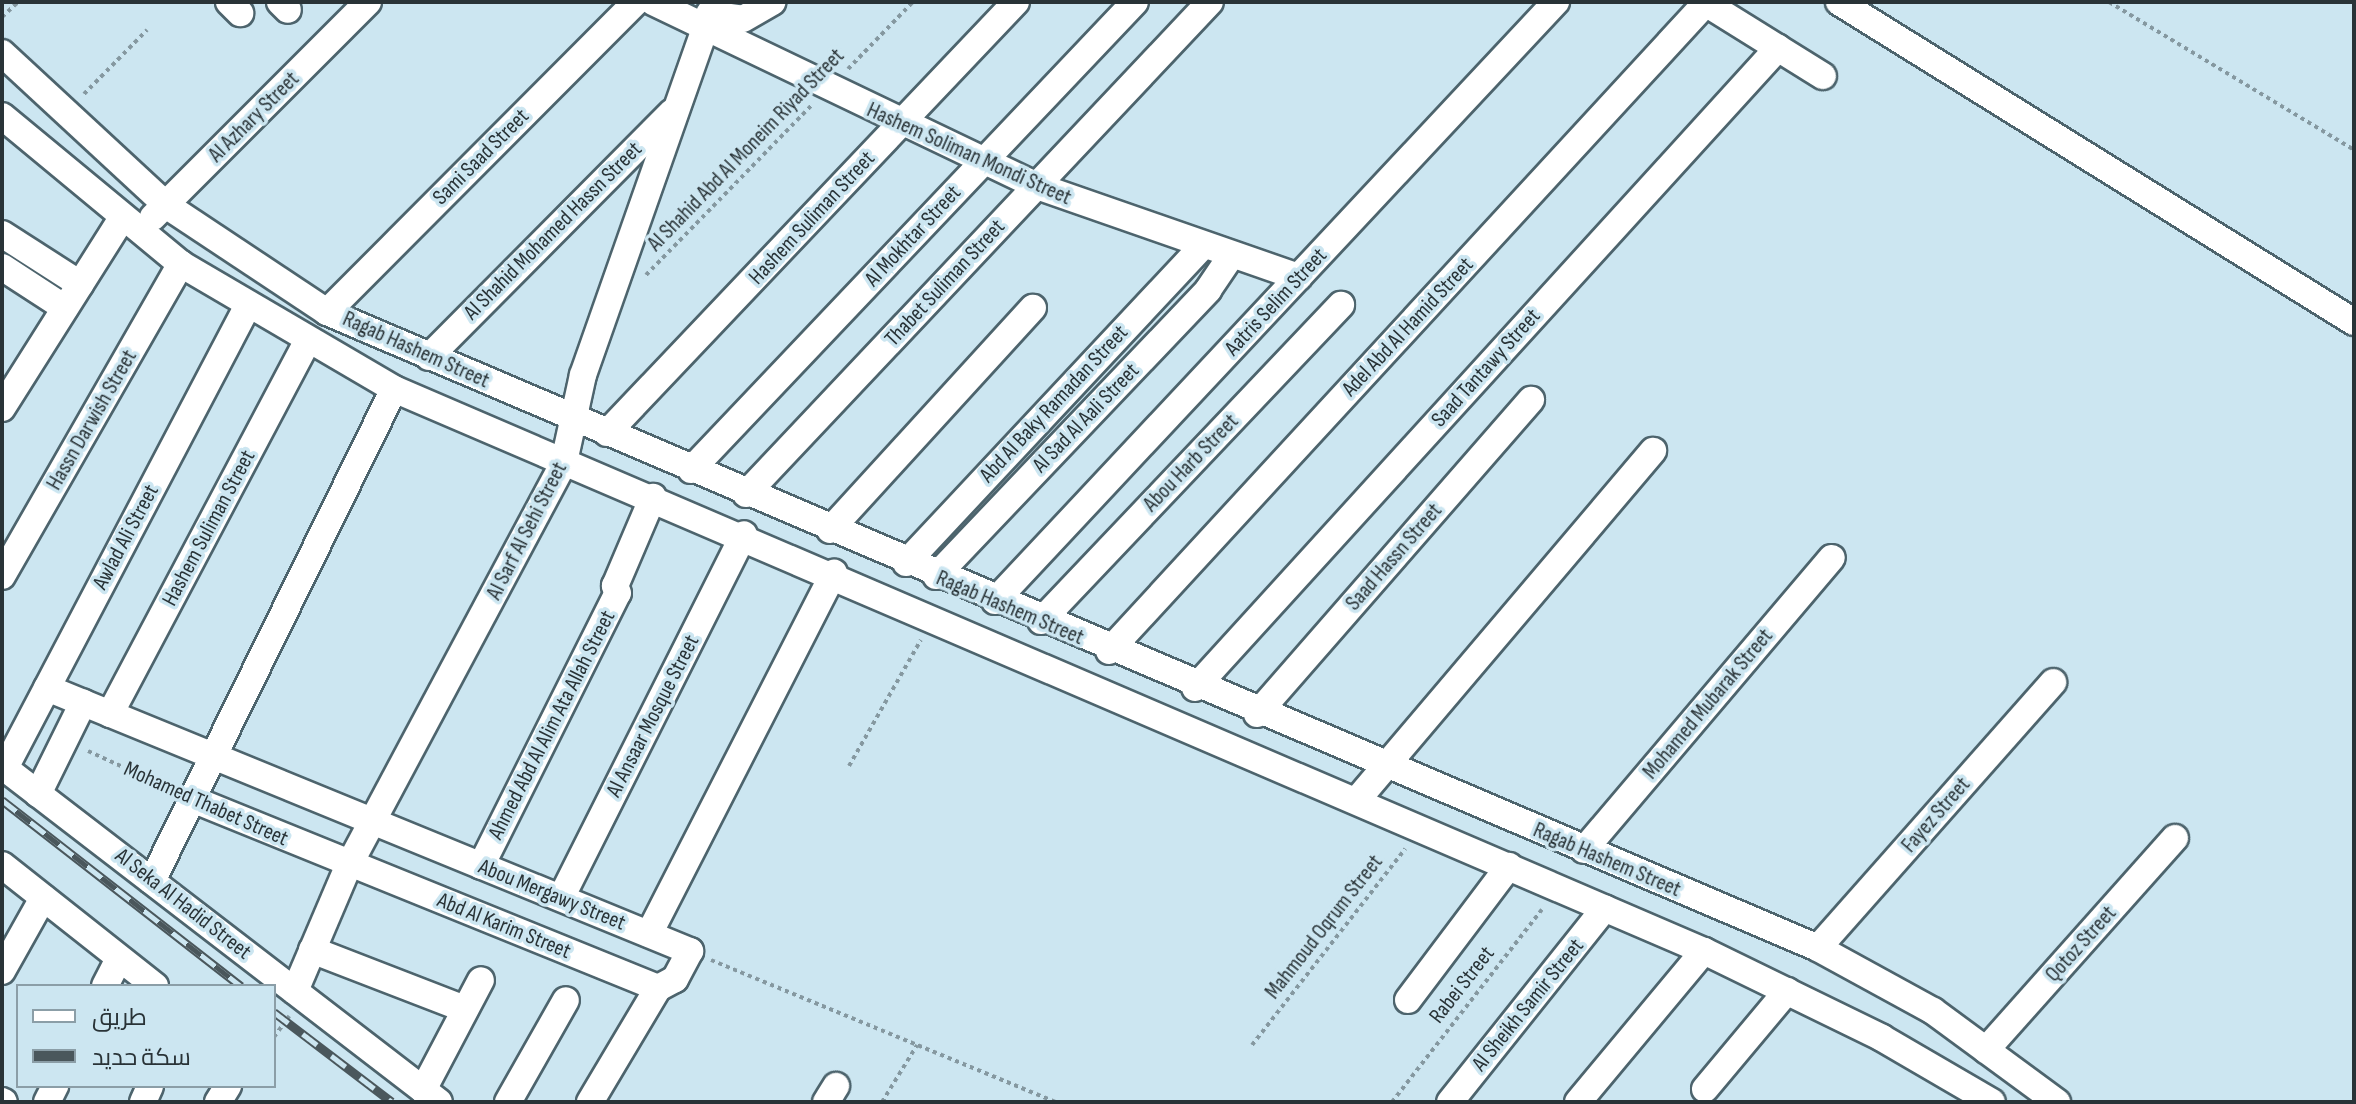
<!DOCTYPE html>
<meta charset="utf-8">
<style>
body{margin:0}
#map{position:relative;width:2356px;height:1104px;overflow:hidden;background:#cce6f1;font-family:"Sofia Sans Condensed",Cairo,sans-serif}
div>[style]{position:absolute}
.path>*{height:4px;margin-top:-2px;transform-origin:0;background:repeating-linear-gradient(90deg,#8598a0 0 4px,transparent 0 8px)}
.roads{filter:drop-shadow(2px 0 #4d646d) drop-shadow(-2px 0 #4d646d) drop-shadow(0 2px #4d646d) drop-shadow(0 -2px #4d646d)}
.minor>*{height:26px;margin:-13px;padding:0 13px;transform-origin:13px;border-radius:13px;background:#fff}
.rail>*{height:9px;margin-top:-4.5px;transform-origin:0;background:repeating-linear-gradient(90deg,#cce6f1 0 18px,#4a575c 0 36px);box-sizing:border-box;border-block:2px solid #4a575c}
span{translate:-50% -50%;white-space:nowrap;text-align:center;line-height:1.15;-webkit-text-stroke:7px #cce6f1;paint-order:stroke}
.street-label{font-size:22px;color:#293337}
.frame{position:absolute;inset:0;border:4px solid #293337;pointer-events:none}
.legend{position:absolute;left:16px;top:984px;width:260px;height:104px;box-sizing:border-box;background:#cce6f1;border:2px solid #8b9ea7;margin:0;padding:10px 14px;list-style:none;font-size:24px;color:#293337}
.legend li{display:flex;align-items:center;gap:16px;height:40px}
.legend b{width:40px;border:2px solid #8b9ea7}
</style>
<div id="map">
<div class="path">
<i style="left:2109px;top:2px;width:286px;rotate:31.1deg"></i>
<i style="left:2px;top:17px;width:22px;rotate:-43deg"></i>
<i style="left:848px;top:69px;width:93px;rotate:-45.9deg"></i>
<i style="left:84px;top:94px;width:90px;rotate:-45.5deg"></i>
<i style="left:646px;top:275px;width:239px;rotate:-45.7deg"></i>
<i style="left:88px;top:751px;width:91px;rotate:24.6deg"></i>
<i style="left:849px;top:766px;width:145px;rotate:-60.3deg"></i>
<i style="left:711px;top:960px;width:373px;rotate:22.4deg"></i>
<i style="left:274px;top:1037px;width:26px;rotate:-54deg"></i>
<i style="left:1252px;top:1045px;width:249px;rotate:-52deg"></i>
<i style="left:882px;top:1102px;width:67px;rotate:-58.4deg"></i>
<i style="left:1392px;top:1102px;width:244px;rotate:-52.1deg"></i>
</div>
<div class="roads">
<div class="minor">
<i style="left:229px;top:2px;width:16px;rotate:45deg"></i>
<i style="left:280px;top:2px;width:11px;rotate:45deg"></i>
<i style="left:653px;top:2px;width:426px;rotate:25.6deg"></i>
<i style="left:1037px;top:186px;width:277px;rotate:19.2deg"></i>
<i style="left:1704px;top:2px;width:140px;rotate:31.9deg"></i>
<i style="left:1839px;top:2px;width:606px;rotate:31.86deg"></i>
<i style="left:709px;top:14px;width:34px;rotate:8deg"></i>
<i style="left:743px;top:19px;width:34px;rotate:-30deg"></i>
<i style="left:2px;top:53px;width:224px;rotate:42.8deg"></i>
<i style="left:166px;top:205px;width:193px;rotate:33.6deg"></i>
<i style="left:327px;top:312px;width:1621px;rotate:23.1deg"></i>
<i style="left:1818px;top:948px;width:131px;rotate:28.7deg"></i>
<i style="left:1933px;top:1011px;width:154px;rotate:36.3deg"></i>
<i style="left:2px;top:116px;width:232px;rotate:39.6deg"></i>
<i style="left:181px;top:264px;width:247px;rotate:30.4deg"></i>
<i style="left:394px;top:389px;width:1425px;rotate:23.22deg"></i>
<i style="left:1704px;top:951px;width:198px;rotate:26deg"></i>
<i style="left:1882px;top:1038px;width:127px;rotate:30.2deg"></i>
<i style="left:153px;top:217px;width:304px;rotate:-45deg"></i>
<i style="left:2px;top:234px;width:93px;rotate:32.7deg"></i>
<i style="left:2px;top:267px;width:75px;rotate:33.1deg"></i>
<i style="left:327px;top:312px;width:438px;rotate:-45.1deg"></i>
<i style="left:429px;top:357px;width:345px;rotate:-45.2deg"></i>
<i style="left:2px;top:408px;width:225px;rotate:-57.7deg"></i>
<i style="left:607px;top:433px;width:594px;rotate:-46.5deg"></i>
<i style="left:691px;top:470px;width:645px;rotate:-46.51deg"></i>
<i style="left:746px;top:494px;width:676px;rotate:-46.68deg"></i>
<i style="left:830px;top:530px;width:301px;rotate:-47.6deg"></i>
<i style="left:906px;top:563px;width:434px;rotate:-46.9deg"></i>
<i style="left:2px;top:576px;width:360px;rotate:-60.2deg"></i>
<i style="left:936px;top:576px;width:395px;rotate:-46.4deg"></i>
<i style="left:1208px;top:290px;width:41px;rotate:-55.9deg"></i>
<i style="left:995px;top:601px;width:821px;rotate:-46.88deg"></i>
<i style="left:1041px;top:621px;width:436px;rotate:-46.5deg"></i>
<i style="left:1109px;top:651px;width:881px;rotate:-47.35deg"></i>
<i style="left:47px;top:688px;width:695px;rotate:22.25deg"></i>
<i style="left:690px;top:951px;width:32px;rotate:118deg"></i>
<i style="left:675px;top:979px;width:19px;rotate:152deg"></i>
<i style="left:658px;top:988px;width:133px;rotate:120.8deg"></i>
<i style="left:1195px;top:688px;width:866px;rotate:-47.67deg"></i>
<i style="left:110px;top:714px;width:421px;rotate:-62.1deg"></i>
<i style="left:1257px;top:714px;width:417px;rotate:-48.9deg"></i>
<i style="left:2px;top:766px;width:551px;rotate:37.56deg"></i>
<i style="left:5px;top:768px;width:521px;rotate:-62.3deg"></i>
<i style="left:38px;top:794px;width:102px;rotate:-63.7deg"></i>
<i style="left:192px;top:799px;width:503px;rotate:22.08deg"></i>
<i style="left:1357px;top:800px;width:458px;rotate:-49.7deg"></i>
<i style="left:1584px;top:850px;width:383px;rotate:-49.7deg"></i>
<i style="left:2px;top:865px;width:195px;rotate:38.3deg"></i>
<i style="left:481px;top:866px;width:305px;rotate:-63.4deg"></i>
<i style="left:618px;top:593px;width:8px;rotate:-113deg"></i>
<i style="left:615px;top:586px;width:97px;rotate:-66.9deg"></i>
<i style="left:152px;top:881px;width:548px;rotate:-63.81deg"></i>
<i style="left:561px;top:898px;width:407px;rotate:-63.3deg"></i>
<i style="left:649px;top:934px;width:406px;rotate:-62.9deg"></i>
<i style="left:1818px;top:948px;width:355px;rotate:-48.5deg"></i>
<i style="left:312px;top:950px;width:164px;rotate:21.1deg"></i>
<i style="left:2px;top:971px;width:84px;rotate:-60.7deg"></i>
<i style="left:105px;top:986px;width:31px;rotate:-63deg"></i>
<i style="left:295px;top:991px;width:135px;rotate:-66.9deg"></i>
<i style="left:348px;top:867px;width:459px;rotate:-61.9deg"></i>
<i style="left:564px;top:462px;width:89px;rotate:-77.7deg"></i>
<i style="left:583px;top:375px;width:395px;rotate:-70.6deg"></i>
<i style="left:1408px;top:1000px;width:168px;rotate:-53deg"></i>
<i style="left:1986px;top:1050px;width:284px;rotate:-48.3deg"></i>
<i style="left:1705px;top:1089px;width:128px;rotate:-50.1deg"></i>
<i style="left:423px;top:1090px;width:124px;rotate:-62.2deg"></i>
<i style="left:2px;top:1101px;width:2px;rotate:27deg"></i>
<i style="left:47px;top:1102px;width:18px;rotate:-63deg"></i>
<i style="left:143px;top:1102px;width:17px;rotate:-66deg"></i>
<i style="left:218px;top:1102px;width:19px;rotate:-58deg"></i>
<i style="left:508px;top:1102px;width:117px;rotate:-60.4deg"></i>
<i style="left:826px;top:1102px;width:19px;rotate:-58deg"></i>
<i style="left:1450px;top:1102px;width:248px;rotate:-51.4deg"></i>
<i style="left:1578px;top:1102px;width:197px;rotate:-50.2deg"></i>
</div>
</div>
<div class="rail">
<i style="left:2px;top:800px;width:303px;rotate:37.9deg"></i>
<i style="left:274px;top:1012px;width:148px;rotate:37.3deg"></i>
</div>
<div class="street-label">
<span style="left:254px;top:117px;rotate:-45deg">Al Azhary Street</span>
<span style="left:746px;top:150px;rotate:-46deg">Al Shahid Abd Al Moneim Riyad Street</span>
<span style="left:969px;top:154px;rotate:24deg">Hashem Soliman Mondi Street</span>
<span style="left:481px;top:157px;rotate:-45deg">Sami Saad Street</span>
<span style="left:812px;top:218px;rotate:-47deg">Hashem Suliman Street</span>
<span style="left:553px;top:231px;rotate:-45deg">Al Shahid Mohamed Hassn Street</span>
<span style="left:913px;top:236px;rotate:-47deg">Al Mokhtar Street</span>
<span style="left:945px;top:283px;rotate:-47deg">Thabet Suliman Street</span>
<span style="left:1276px;top:302px;rotate:-47deg">Aatris Selim Street</span>
<span style="left:1408px;top:327px;rotate:-47deg">Adel Abd Al Hamid Street</span>
<span style="left:416px;top:350px;rotate:24deg">Ragab Hashem Street</span>
<span style="left:1486px;top:368px;rotate:-48deg">Saad Tantawy Street</span>
<span style="left:1054px;top:404px;rotate:-47deg">Abd Al Baky Ramadan Street</span>
<span style="left:1086px;top:418px;rotate:-46deg">Al Sad Al Aali Street</span>
<span style="left:92px;top:420px;rotate:-60deg">Hassn Darwish Street</span>
<span style="left:1191px;top:463px;rotate:-46deg">Abou Harb Street</span>
<span style="left:209px;top:528px;rotate:-62deg">Hashem Suliman Street</span>
<span style="left:527px;top:531px;rotate:-63deg">Al Sarf Al Sehi Street</span>
<span style="left:126px;top:537px;rotate:-62deg">Awlad Ali Street</span>
<span style="left:1394px;top:557px;rotate:-49deg">Saad Hassn Street</span>
<span style="left:1010px;top:608px;rotate:23deg">Ragab Hashem Street</span>
<span style="left:1708px;top:704px;rotate:-50deg">Mohamed Mubarak Street</span>
<span style="left:653px;top:716px;rotate:-63deg">Al Ansaar Mosque Street</span>
<span style="left:552px;top:725px;rotate:-63deg">Ahmed Abd Al Alim Ata Allah Street</span>
<span style="left:206px;top:804px;rotate:24deg">Mohamed Thabet Street</span>
<span style="left:1936px;top:815px;rotate:-49deg">Fayez Street</span>
<span style="left:1607px;top:860px;rotate:23deg">Ragab Hashem Street</span>
<span style="left:552px;top:895px;rotate:22deg">Abou Mergawy Street</span>
<span style="left:183px;top:904px;rotate:38deg">Al Seka Al Hadid Street</span>
<span style="left:504px;top:926px;rotate:22deg">Abd Al Karim Street</span>
<span style="left:1324px;top:927px;rotate:-52deg">Mahmoud Oqrum Street</span>
<span style="left:2081px;top:944px;rotate:-48deg">Qotoz Street</span>
<span style="left:1462px;top:985px;rotate:-52deg">Rabei Street</span>
<span style="left:1528px;top:1005px;rotate:-51deg">Al Sheikh Samir Street</span>
</div>
<div class="frame"></div>
<ul class="legend">
<li><b style="height:10px;background:#fff"></b>طريق</li>
<li><b style="height:10px;background:#4a575c"></b>سكة حديد</li>
</ul>
</div>
